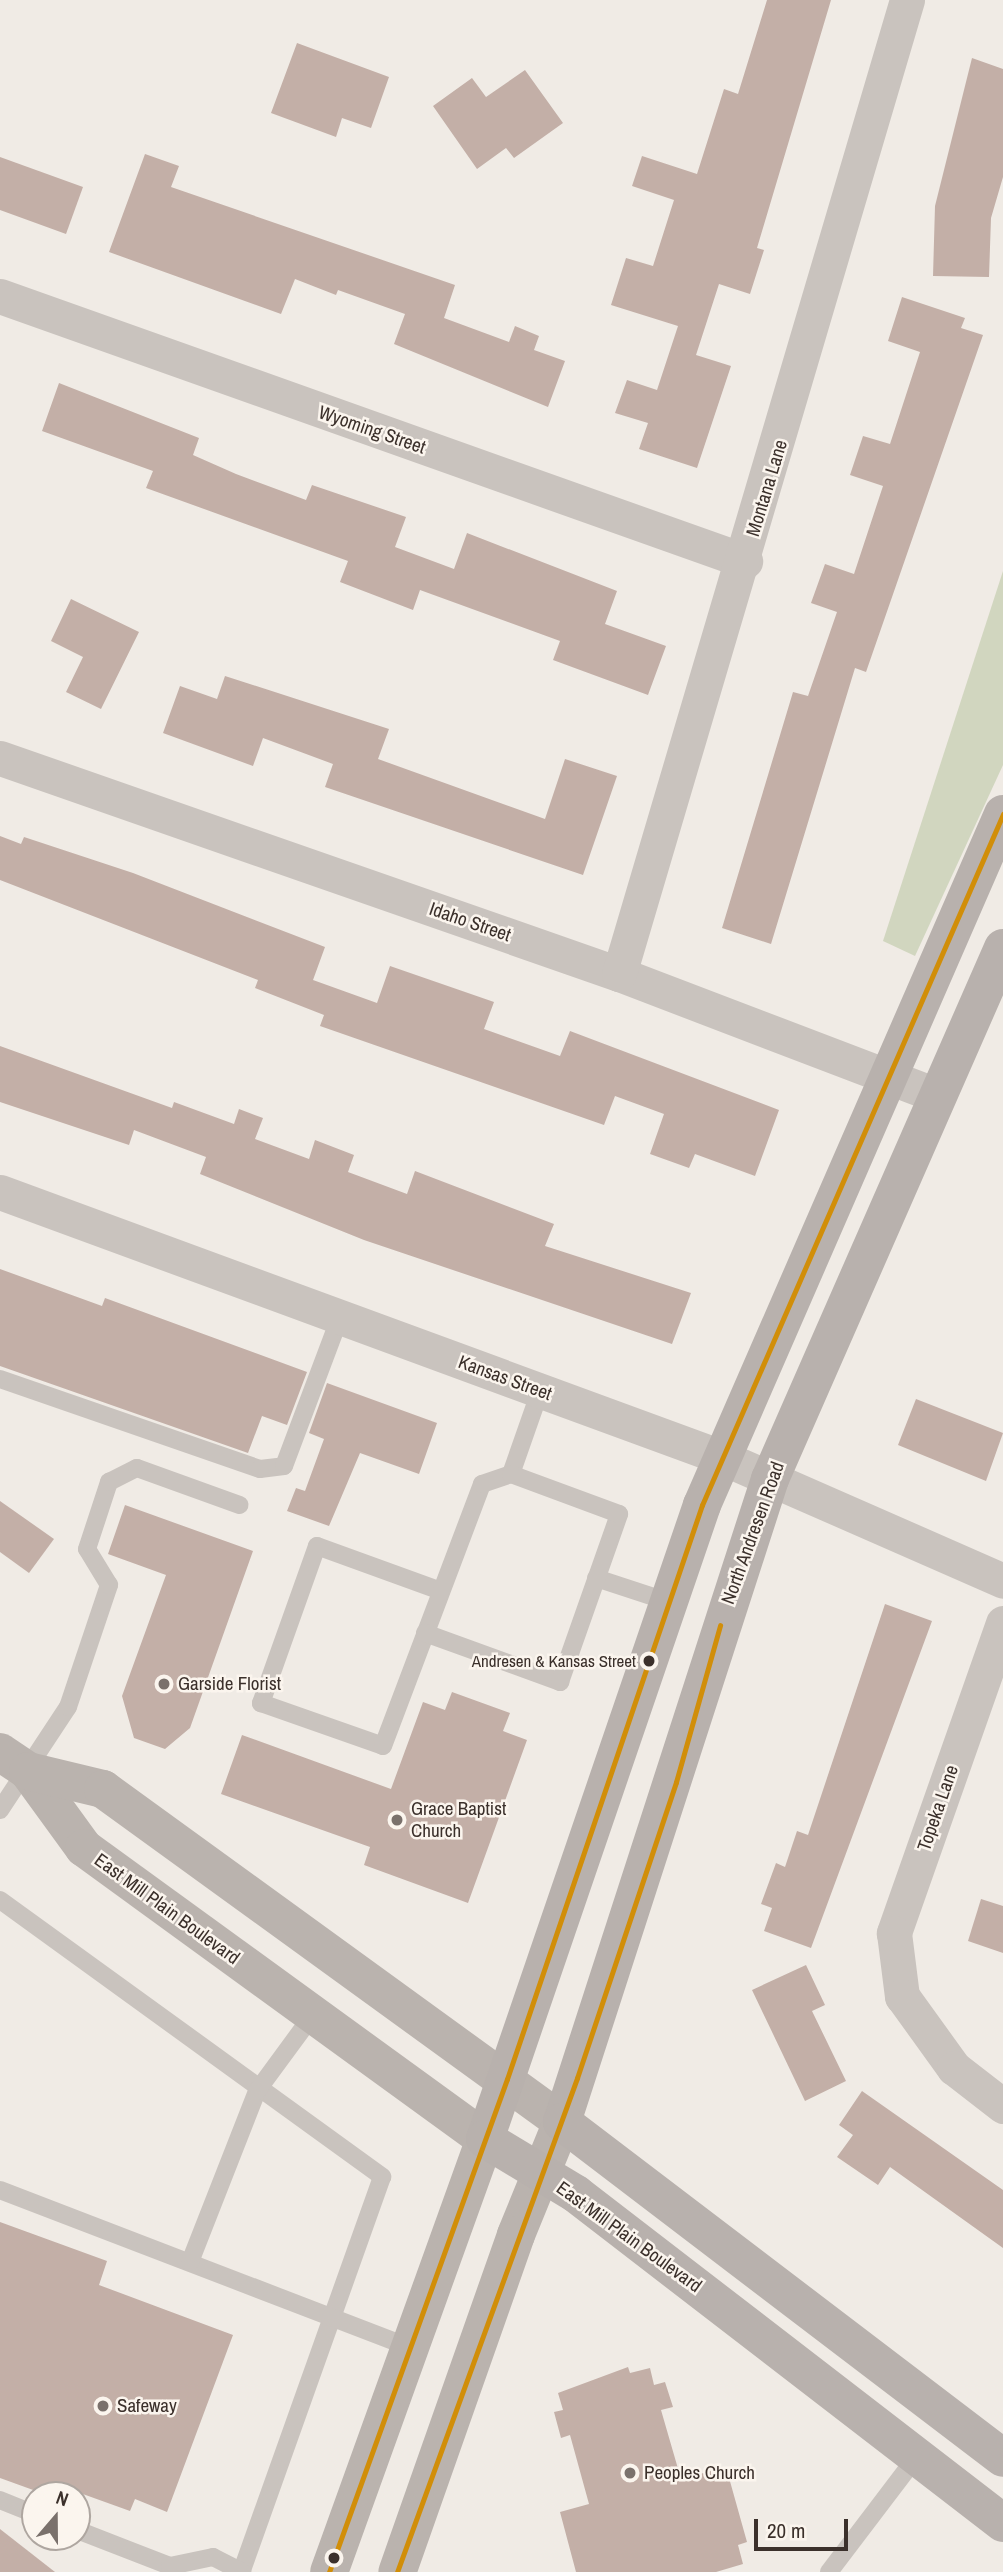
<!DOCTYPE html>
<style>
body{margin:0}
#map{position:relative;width:1003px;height:2572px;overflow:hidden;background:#f0ebe5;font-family:"Archivo Narrow",sans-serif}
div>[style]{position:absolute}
.green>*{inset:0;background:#d1d6bf}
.building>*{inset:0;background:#c3afa7}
.lane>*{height:18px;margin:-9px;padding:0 9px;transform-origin:9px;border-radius:9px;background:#c9c3be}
.street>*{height:35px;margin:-17.5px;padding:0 17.5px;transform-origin:17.5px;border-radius:17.5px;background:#c9c3be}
.secondary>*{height:38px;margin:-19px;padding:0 19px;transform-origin:19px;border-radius:19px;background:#bab3ae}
.primary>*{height:38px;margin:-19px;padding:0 19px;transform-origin:19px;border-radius:19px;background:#b8b1ad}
.bus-1>*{height:5px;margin:-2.5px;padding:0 2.5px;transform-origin:2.5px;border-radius:2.5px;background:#d18e09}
.dots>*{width:19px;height:19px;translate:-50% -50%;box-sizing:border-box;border:4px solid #fbf5ee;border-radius:50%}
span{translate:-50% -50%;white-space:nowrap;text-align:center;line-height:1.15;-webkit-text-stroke:5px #fbf5ee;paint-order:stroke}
.bus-label{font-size:17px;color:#3b302b}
.right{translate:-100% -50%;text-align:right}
.street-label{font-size:19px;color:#3b302b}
.poi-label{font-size:19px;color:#3b302b}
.left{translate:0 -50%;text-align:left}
.north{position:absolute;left:21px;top:2481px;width:70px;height:70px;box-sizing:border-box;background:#fbf5ee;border:2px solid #aea6a0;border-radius:50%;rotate:20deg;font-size:19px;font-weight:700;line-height:28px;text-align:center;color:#3b302b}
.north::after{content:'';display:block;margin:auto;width:24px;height:32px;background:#7a716c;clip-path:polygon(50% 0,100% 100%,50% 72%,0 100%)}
.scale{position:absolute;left:754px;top:2519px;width:94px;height:32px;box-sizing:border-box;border:4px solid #3b302b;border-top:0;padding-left:9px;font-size:21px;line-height:24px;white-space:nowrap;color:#3b302b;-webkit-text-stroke:5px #fbf5ee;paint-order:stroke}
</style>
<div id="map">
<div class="green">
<i style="clip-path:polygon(1003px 571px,1003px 765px,915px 956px,883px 941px)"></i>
</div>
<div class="building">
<i style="clip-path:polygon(767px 0,831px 0,757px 248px,764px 250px,750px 294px,719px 284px,696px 355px,731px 366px,697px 468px,639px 449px,648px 423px,615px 413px,627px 380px,657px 390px,678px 326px,611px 305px,626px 258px,653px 266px,674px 200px,632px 186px,642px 156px,697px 174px,724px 89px,738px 94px)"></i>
<i style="clip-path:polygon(297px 43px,389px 77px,371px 128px,342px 118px,336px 137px,271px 113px)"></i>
<i style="clip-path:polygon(972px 58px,1003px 69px,1003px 177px,991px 218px,989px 277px,933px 276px,935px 206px)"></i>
<i style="clip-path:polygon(525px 70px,563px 123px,514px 158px,506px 148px,477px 169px,433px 106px,472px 78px,486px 97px)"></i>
<i style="clip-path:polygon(145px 154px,179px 166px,171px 187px,455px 285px,444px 318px,509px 342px,515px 326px,539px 336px,534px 350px,565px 361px,548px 407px,394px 344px,405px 314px,338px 290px,336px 295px,295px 279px,281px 314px,109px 252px)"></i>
<i style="clip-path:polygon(0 157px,83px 187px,66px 234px,0 210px)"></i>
<i style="clip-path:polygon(902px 297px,965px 318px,961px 328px,983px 335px,866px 672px,855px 668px,771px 944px,722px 928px,793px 692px,808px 696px,837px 612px,811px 603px,825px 564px,854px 574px,883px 486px,850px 475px,863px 436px,890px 444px,920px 352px,888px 341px)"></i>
<i style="clip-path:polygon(59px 383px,199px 438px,193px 455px,236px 474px,306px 500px,312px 485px,406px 517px,395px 547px,454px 569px,467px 533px,617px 591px,605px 624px,666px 646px,648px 695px,553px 660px,560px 641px,420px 590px,413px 610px,340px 582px,348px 561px,146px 488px,153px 471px,42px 431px)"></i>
<i style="clip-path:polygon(71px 599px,139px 632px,101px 709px,66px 692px,83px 657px,51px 641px)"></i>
<i style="clip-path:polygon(225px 676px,389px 729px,378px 759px,545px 819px,565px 759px,617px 776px,583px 875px,325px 787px,333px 764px,263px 738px,253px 766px,163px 733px,180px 686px,217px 699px)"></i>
<i style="clip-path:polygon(0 836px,21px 844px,24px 837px,133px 873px,325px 947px,313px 980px,377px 1003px,390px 966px,494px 1002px,484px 1029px,560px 1056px,570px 1031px,779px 1110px,755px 1176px,695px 1154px,689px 1168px,650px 1154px,664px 1114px,615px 1096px,604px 1125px,320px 1026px,324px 1015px,255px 988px,258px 980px,0 880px)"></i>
<i style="clip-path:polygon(0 1046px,172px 1108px,174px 1102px,234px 1124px,239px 1109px,263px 1118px,255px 1139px,309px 1159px,315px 1140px,354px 1155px,348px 1172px,407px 1194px,415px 1171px,554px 1224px,545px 1246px,691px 1293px,672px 1344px,364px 1240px,200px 1174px,206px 1157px,134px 1130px,129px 1145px,0 1102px)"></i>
<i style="clip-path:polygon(0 1269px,102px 1306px,105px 1298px,307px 1372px,287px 1425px,262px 1416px,248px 1453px,0 1366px)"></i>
<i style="clip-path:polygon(327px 1383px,437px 1423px,419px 1474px,360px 1453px,329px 1526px,287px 1511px,296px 1488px,305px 1491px,324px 1439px,309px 1433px)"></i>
<i style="clip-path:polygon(916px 1399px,1003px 1433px,986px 1481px,898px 1445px)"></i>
<i style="clip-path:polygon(0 1501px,54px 1539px,29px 1573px,0 1552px)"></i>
<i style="clip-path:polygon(125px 1505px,253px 1551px,190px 1728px,165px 1749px,134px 1738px,122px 1696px,166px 1575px,108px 1554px)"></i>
<i style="clip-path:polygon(885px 1604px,932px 1621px,811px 1948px,764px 1931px,772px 1908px,761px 1904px,776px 1863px,785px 1867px,797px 1831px,808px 1835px)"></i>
<i style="clip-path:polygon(452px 1692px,510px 1713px,503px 1731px,527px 1740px,468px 1903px,364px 1865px,370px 1847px,221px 1794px,242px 1735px,391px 1789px,423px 1702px,445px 1710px)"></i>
<i style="clip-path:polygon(981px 1899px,1003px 1906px,1003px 1953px,968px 1941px)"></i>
<i style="clip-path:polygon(806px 1965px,825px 2005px,812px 2011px,846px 2081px,805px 2101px,752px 1990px)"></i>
<i style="clip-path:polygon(862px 2091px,1003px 2190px,1003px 2248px,890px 2167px,878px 2185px,837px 2157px,853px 2135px,839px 2125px)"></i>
<i style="clip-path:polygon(0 2222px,107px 2261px,99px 2285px,233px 2335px,167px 2512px,135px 2499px,130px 2511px,80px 2493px,47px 2495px,0 2478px)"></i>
<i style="clip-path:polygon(628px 2367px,630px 2373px,650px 2368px,654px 2385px,665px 2382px,673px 2407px,661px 2410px,681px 2479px,726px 2467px,747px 2542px,738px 2545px,743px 2564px,716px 2572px,576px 2572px,560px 2512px,589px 2504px,570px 2435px,561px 2438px,554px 2412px,563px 2410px,558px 2393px)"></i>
<i style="clip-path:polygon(0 2529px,55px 2572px,0 2572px)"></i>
</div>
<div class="lane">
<i style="left:0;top:1379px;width:275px;rotate:19.1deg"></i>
<i style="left:260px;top:1469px;width:24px;rotate:-7deg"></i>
<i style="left:284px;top:1466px;width:159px;rotate:-69.4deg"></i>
<i style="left:596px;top:1578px;width:77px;rotate:18.2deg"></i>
<i style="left:441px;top:1591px;width:132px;rotate:-160.1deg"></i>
<i style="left:317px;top:1546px;width:167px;rotate:109.6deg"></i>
<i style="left:261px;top:1703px;width:129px;rotate:19.4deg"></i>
<i style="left:383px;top:1746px;width:280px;rotate:-69.3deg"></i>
<i style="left:482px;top:1484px;width:31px;rotate:-19deg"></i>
<i style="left:511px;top:1474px;width:88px;rotate:-70.7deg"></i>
<i style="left:425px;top:1633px;width:144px;rotate:19.9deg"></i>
<i style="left:560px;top:1682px;width:178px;rotate:-70.6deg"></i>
<i style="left:619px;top:1514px;width:115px;rotate:-159.7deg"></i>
<i style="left:0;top:1810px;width:123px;rotate:-56.6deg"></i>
<i style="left:68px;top:1707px;width:129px;rotate:-71.4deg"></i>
<i style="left:109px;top:1585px;width:42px;rotate:-121.4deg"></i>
<i style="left:87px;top:1549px;width:71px;rotate:-71.8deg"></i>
<i style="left:109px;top:1482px;width:31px;rotate:-27deg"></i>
<i style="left:137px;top:1468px;width:109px;rotate:19.8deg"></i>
<i style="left:0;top:1900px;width:472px;rotate:35.9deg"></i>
<i style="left:382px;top:2177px;width:419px;rotate:109.6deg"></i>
<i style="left:0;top:2190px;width:439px;rotate:21deg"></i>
<i style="left:190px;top:2262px;width:184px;rotate:-68.6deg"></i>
<i style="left:257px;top:2091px;width:93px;rotate:-53.7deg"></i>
<i style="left:0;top:2500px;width:38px;rotate:22deg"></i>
<i style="left:77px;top:2530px;width:100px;rotate:21.2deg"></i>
<i style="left:170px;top:2566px;width:44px;rotate:-11.8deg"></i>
<i style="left:213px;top:2557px;width:33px;rotate:27deg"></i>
<i style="left:829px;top:2572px;width:146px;rotate:-52.8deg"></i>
</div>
<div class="street">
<i style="left:0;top:296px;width:791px;rotate:19.58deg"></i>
<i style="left:0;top:758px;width:656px;rotate:19.24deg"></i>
<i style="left:619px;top:974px;width:339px;rotate:20.9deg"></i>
<i style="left:619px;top:974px;width:1016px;rotate:-73.53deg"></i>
<i style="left:0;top:1192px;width:768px;rotate:20.18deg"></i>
<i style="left:721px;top:1457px;width:308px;rotate:23.7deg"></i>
<i style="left:1003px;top:1623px;width:329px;rotate:109.4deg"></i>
<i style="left:894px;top:1933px;width:64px;rotate:82.8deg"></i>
<i style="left:902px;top:1996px;width:89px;rotate:54.2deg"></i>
<i style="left:954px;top:2068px;width:62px;rotate:37.8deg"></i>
</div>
<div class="secondary">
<i style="left:0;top:1752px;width:34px;rotate:34deg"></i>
<i style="left:28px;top:1771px;width:95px;rotate:54deg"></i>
<i style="left:84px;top:1848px;width:495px;rotate:36deg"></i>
<i style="left:485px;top:2139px;width:460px;rotate:109.8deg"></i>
<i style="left:28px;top:1771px;width:77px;rotate:13.5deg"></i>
<i style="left:103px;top:1789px;width:567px;rotate:35.96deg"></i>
<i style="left:562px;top:2122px;width:122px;rotate:112.2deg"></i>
<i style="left:516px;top:2235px;width:357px;rotate:109.4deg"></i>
</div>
<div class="primary">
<i style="left:1003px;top:814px;width:754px;rotate:113.54deg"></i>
<i style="left:702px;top:1505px;width:670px;rotate:108.89deg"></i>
<i style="left:485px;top:2139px;width:106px;rotate:31.1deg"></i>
<i style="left:576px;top:2194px;width:539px;rotate:37.61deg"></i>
<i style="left:1003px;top:948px;width:580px;rotate:113.69deg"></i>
<i style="left:770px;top:1479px;width:676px;rotate:107.93deg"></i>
<i style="left:562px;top:2122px;width:554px;rotate:37.3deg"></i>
</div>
<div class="bus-1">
<i style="left:329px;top:2572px;width:524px;rotate:-70.15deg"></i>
<i style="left:507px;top:2079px;width:606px;rotate:-71.24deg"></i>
<i style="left:702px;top:1505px;width:754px;rotate:-66.46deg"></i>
<i style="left:397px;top:2572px;width:526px;rotate:-69.98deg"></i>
<i style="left:577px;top:2078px;width:312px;rotate:-71.5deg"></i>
<i style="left:676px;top:1782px;width:163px;rotate:-74.3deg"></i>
</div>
<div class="dots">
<i style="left:649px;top:1661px;background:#3b302b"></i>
<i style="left:164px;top:1684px;background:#7a716c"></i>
<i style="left:397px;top:1820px;background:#7a716c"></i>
<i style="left:103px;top:2406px;background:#7a716c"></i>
<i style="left:630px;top:2473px;background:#7a716c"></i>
<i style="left:334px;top:2558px;background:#3b302b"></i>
</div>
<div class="bus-label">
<span class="right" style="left:636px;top:1661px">Andresen &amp; Kansas Street</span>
</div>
<div class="street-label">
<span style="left:372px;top:430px;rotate:19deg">Wyoming Street</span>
<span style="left:767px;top:488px;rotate:-73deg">Montana Lane</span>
<span style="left:470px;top:922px;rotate:19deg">Idaho Street</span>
<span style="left:505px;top:1378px;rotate:20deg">Kansas Street</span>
<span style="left:753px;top:1533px;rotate:-70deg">North Andresen Road</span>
<span style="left:938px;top:1808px;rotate:-71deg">Topeka Lane</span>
<span style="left:167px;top:1909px;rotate:36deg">East Mill Plain Boulevard</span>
<span style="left:629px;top:2237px;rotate:36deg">East Mill Plain Boulevard</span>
</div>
<div class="poi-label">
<span class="left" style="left:178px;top:1684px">Garside Florist</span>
<span class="left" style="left:411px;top:1820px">Grace Baptist<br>Church</span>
<span class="left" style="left:117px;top:2406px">Safeway</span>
<span class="left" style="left:644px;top:2473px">Peoples Church</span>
</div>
<div class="north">N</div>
<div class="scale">20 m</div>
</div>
